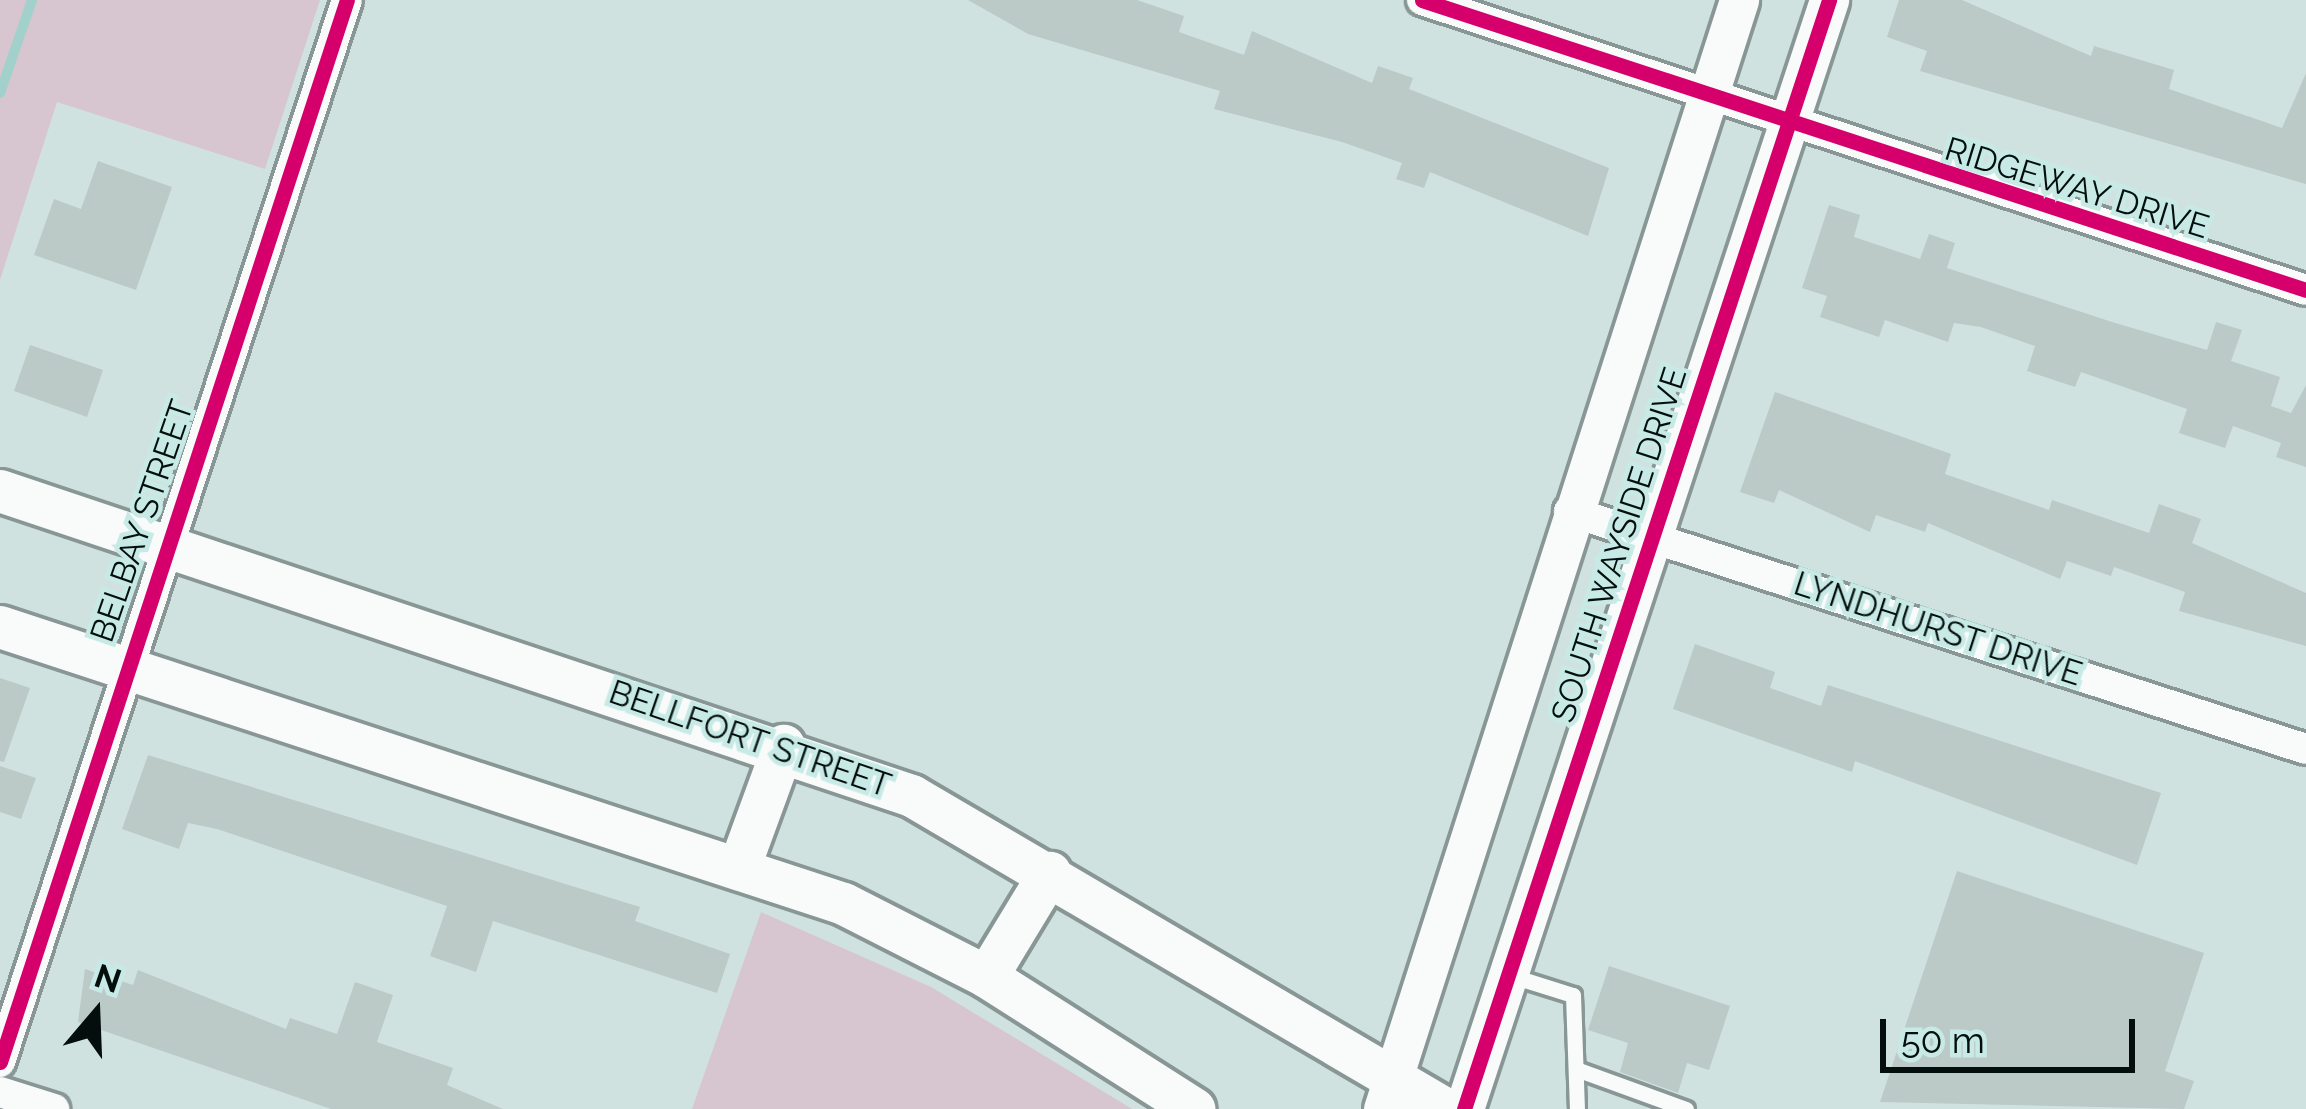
<!DOCTYPE html>
<style>
body{margin:0}
#map{position:relative;width:2306px;height:1109px;overflow:hidden;background:#d0e2e0;font-family:Raleway,sans-serif}
div>[style]{position:absolute}
.green>*{inset:0;background:#d7c5cf}
.stream>*{height:10px;margin:-5px;padding:0 5px;transform-origin:5px;border-radius:5px;background:#a2d1cc}
.building>*{inset:0;background:#bbc9c7}
.roads{filter:drop-shadow(3px 0 #889795) drop-shadow(-3px 0 #889795) drop-shadow(0 3px #889795) drop-shadow(0 -3px #889795)}
.service>*{height:15px;margin:-7.5px;padding:0 7.5px;transform-origin:7.5px;border-radius:7.5px;background:#f8fbfa}
.minor>*{height:30px;margin:-15px;padding:0 15px;transform-origin:15px;border-radius:15px;background:#f8fbfa}
.tertiary>*{height:39px;margin:-19.5px;padding:0 19.5px;transform-origin:19.5px;border-radius:19.5px;background:#f8fbfa}
.secondary>*{height:42px;margin:-21px;padding:0 21px;transform-origin:21px;border-radius:21px;background:#f8fbfa}
.cycleway>*{height:15px;margin:-7.5px;padding:0 7.5px;transform-origin:7.5px;border-radius:7.5px;background:#d6006c}
span{translate:-50% -50%;white-space:nowrap;text-align:center;line-height:1.15;-webkit-text-stroke:9px #c8eae6;paint-order:stroke}
.street-label{font-size:33px;color:#040f0d}
.north{position:absolute;left:36px;top:953px;width:120px;height:120px;-webkit-text-stroke:9px #c8eae6;paint-order:stroke;rotate:19deg;font-size:33px;font-weight:700;line-height:48px;text-align:center;color:#040f0d}
.north::after{content:'';display:block;margin:auto;width:42px;height:54px;background:#040f0d;clip-path:polygon(50% 0,100% 100%,50% 72%,0 100%)}
.scale{position:absolute;left:1880px;top:1019px;width:255px;height:54px;box-sizing:border-box;border:6px solid #040f0d;border-top:0;padding-left:15px;font-size:36px;line-height:42px;white-space:nowrap;color:#040f0d;-webkit-text-stroke:9px #c8eae6;paint-order:stroke}
</style>
<div id="map">
<div class="green">
<i style="clip-path:polygon(0 0,320px 0,265px 169px,57px 102px,0 280px)"></i>
<i style="clip-path:polygon(761px 912px,931px 987px,1132px 1109px,692px 1109px)"></i>
</div>
<div class="stream">
<i style="left:0;top:93px;width:98px;rotate:-71deg"></i>
</div>
<div class="building">
<i style="clip-path:polygon(968px 0,1137px 0,1184px 16px,1179px 32px,1244px 55px,1252px 31px,1372px 83px,1378px 66px,1413px 78px,1409px 89px,1609px 168px,1588px 236px,1430px 172px,1424px 188px,1396px 179px,1402px 163px,1342px 142px,1214px 109px,1220px 91px,1028px 34px)"></i>
<i style="clip-path:polygon(1899px 0,1962px 0,2091px 56px,2094px 46px,2174px 70px,2169px 89px,2282px 128px,2306px 73px,2306px 184px,1920px 71px,1927px 51px,1887px 37px)"></i>
<i style="clip-path:polygon(98px 161px,172px 187px,136px 290px,34px 255px,54px 199px,81px 209px)"></i>
<i style="clip-path:polygon(1829px 205px,1860px 215px,1854px 237px,1920px 259px,1929px 234px,1955px 243px,1947px 268px,2112px 322px,2207px 350px,2216px 322px,2242px 330px,2231px 361px,2280px 377px,2271px 406px,2291px 413px,2306px 385px,2306px 467px,2276px 457px,2281px 443px,2233px 426px,2225px 448px,2179px 433px,2187px 409px,2081px 372px,2075px 387px,2027px 371px,2035px 346px,1981px 327px,1954px 323px,1948px 342px,1885px 320px,1879px 337px,1820px 317px,1827px 296px,1802px 288px)"></i>
<i style="clip-path:polygon(30px 345px,103px 370px,87px 417px,14px 391px)"></i>
<i style="clip-path:polygon(1775px 392px,1951px 454px,1945px 474px,2049px 510px,2052px 500px,2149px 533px,2159px 504px,2201px 519px,2192px 543px,2306px 593px,2306px 646px,2179px 611px,2185px 592px,2114px 567px,2111px 576px,2067px 561px,2060px 579px,1928px 523px,1925px 532px,1876px 515px,1870px 532px,1779px 490px,1774px 503px,1740px 492px)"></i>
<i style="clip-path:polygon(1695px 644px,1775px 672px,1770px 688px,1821px 706px,1828px 685px,2161px 793px,2137px 865px,1855px 761px,1852px 772px,1673px 709px)"></i>
<i style="clip-path:polygon(0 678px,30px 688px,4px 762px,0 761px)"></i>
<i style="clip-path:polygon(148px 755px,640px 907px,635px 921px,730px 954px,717px 993px,493px 921px,476px 972px,430px 956px,447px 906px,217px 829px,188px 823px,179px 849px,122px 829px)"></i>
<i style="clip-path:polygon(0 766px,36px 778px,21px 819px,0 812px)"></i>
<i style="clip-path:polygon(1957px 871px,2204px 953px,2165px 1071px,2194px 1081px,2184px 1109px,1880px 1102px)"></i>
<i style="clip-path:polygon(1609px 966px,1730px 1006px,1709px 1070px,1687px 1063px,1678px 1093px,1620px 1072px,1628px 1043px,1588px 1030px)"></i>
<i style="clip-path:polygon(85px 969px,133px 985px,138px 970px,286px 1029px,290px 1018px,337px 1034px,355px 982px,393px 995px,377px 1042px,453px 1068px,447px 1085px,503px 1109px,331px 1109px,78px 1022px)"></i>
</div>
<div class="roads">
<div class="service">
<i style="left:1509px;top:975px;width:67px;rotate:17.4deg"></i>
<i style="left:1573px;top:995px;width:114px;rotate:88deg"></i>
<i style="left:1576px;top:1069px;width:117px;rotate:20deg"></i>
</div>
<div class="minor">
<i style="left:1422px;top:0;width:930px;rotate:18.16deg"></i>
<i style="left:1569px;top:511px;width:774px;rotate:17.9deg"></i>
<i style="left:0;top:1062px;width:1117px;rotate:-71.91deg"></i>
<i style="left:0;top:1092px;width:57px;rotate:17.5deg"></i>
</div>
<div class="tertiary">
<i style="left:1383px;top:1109px;width:1165px;rotate:-72.2deg"></i>
<i style="left:1464px;top:1109px;width:1168px;rotate:-71.78deg"></i>
</div>
<div class="secondary">
<i style="left:0;top:491px;width:962px;rotate:18.49deg"></i>
<i style="left:912px;top:796px;width:618px;rotate:30.42deg"></i>
<i style="left:0;top:627px;width:888px;rotate:18.17deg"></i>
<i style="left:844px;top:904px;width:161px;rotate:27deg"></i>
<i style="left:987px;top:977px;width:246px;rotate:32.5deg"></i>
<i style="left:740px;top:866px;width:128px;rotate:-69.9deg"></i>
<i style="left:987px;top:977px;width:122px;rotate:-58.8deg"></i>
</div>
</div>
<div class="cycleway">
<i style="left:1422px;top:0;width:930px;rotate:18.16deg"></i>
<i style="left:0;top:1062px;width:1117px;rotate:-71.91deg"></i>
<i style="left:1464px;top:1109px;width:1168px;rotate:-71.78deg"></i>
</div>
<div class="street-label">
<span style="left:2077px;top:188px;rotate:17deg">RIDGEWAY DRIVE</span>
<span style="left:142px;top:521px;rotate:-71deg">BELBAY STREET</span>
<span style="left:1619px;top:545px;rotate:-72deg">SOUTH WAYSIDE DRIVE</span>
<span style="left:1938px;top:629px;rotate:18deg">LYNDHURST DRIVE</span>
<span style="left:750px;top:739px;rotate:19deg">BELLFORT STREET</span>
</div>
<div class="north">N</div>
<div class="scale">50 m</div>
</div>
